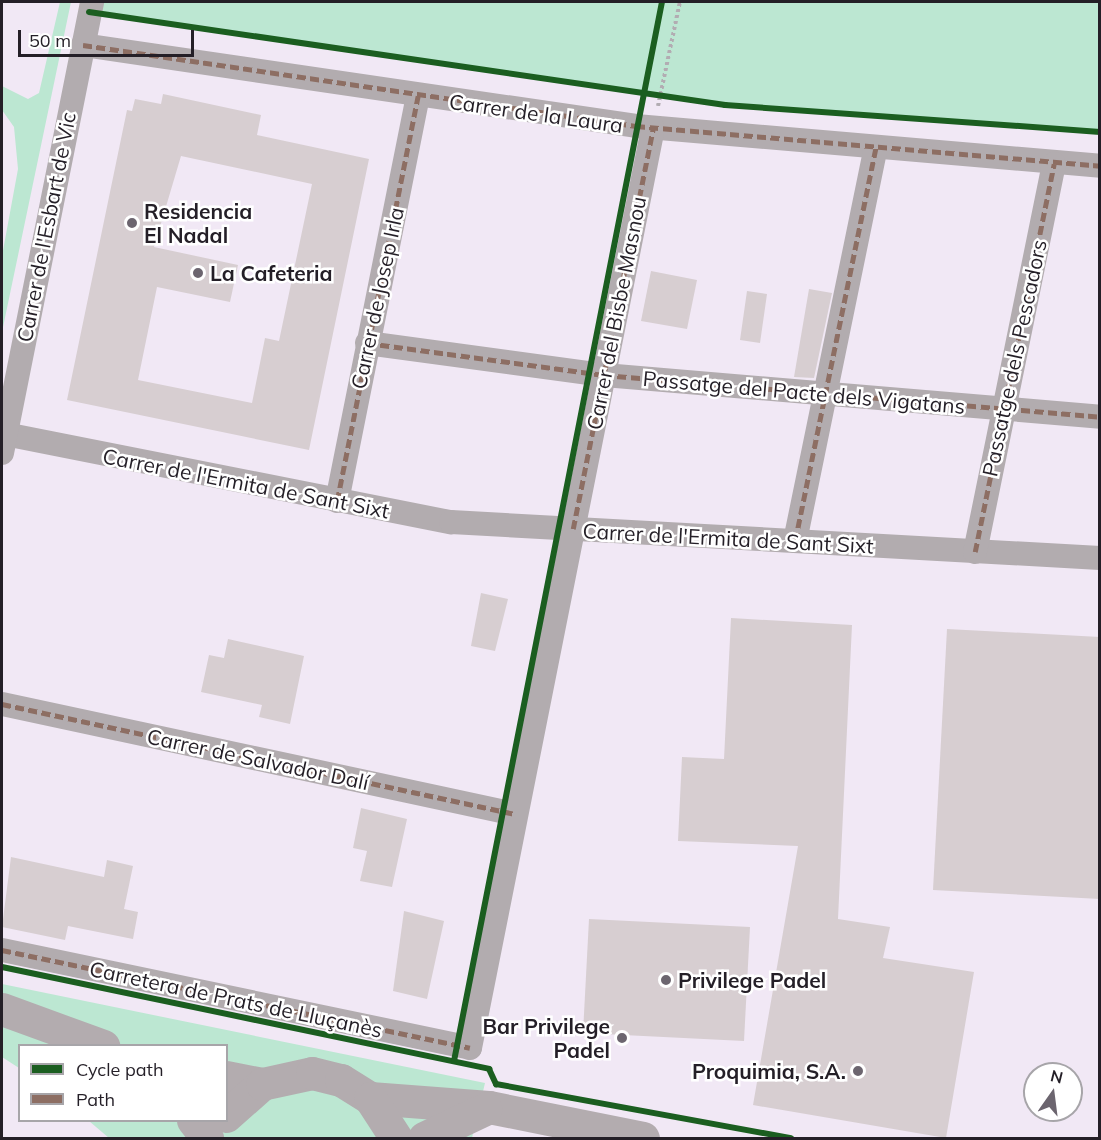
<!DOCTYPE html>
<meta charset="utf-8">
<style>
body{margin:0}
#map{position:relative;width:1101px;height:1140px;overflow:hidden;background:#f1e8f5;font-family:Mulish,sans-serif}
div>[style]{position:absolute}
.green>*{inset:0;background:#bce7d2}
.building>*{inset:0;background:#d7ced1}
.path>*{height:4px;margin-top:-2px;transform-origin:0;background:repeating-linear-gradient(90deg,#b2acb2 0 3px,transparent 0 6px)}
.street>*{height:24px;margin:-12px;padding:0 12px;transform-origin:12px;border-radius:12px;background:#b2acaf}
.secondary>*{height:33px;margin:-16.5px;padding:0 16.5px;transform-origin:16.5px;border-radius:16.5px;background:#b3acaf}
.quiet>*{height:4.5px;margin-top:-2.25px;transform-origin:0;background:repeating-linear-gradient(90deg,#8d6e63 0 9px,transparent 0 13.5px)}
.cycleway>*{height:6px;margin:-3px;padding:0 3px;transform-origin:3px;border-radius:3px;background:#1b5e20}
.dots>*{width:16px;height:16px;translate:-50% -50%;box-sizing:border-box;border:3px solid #fff;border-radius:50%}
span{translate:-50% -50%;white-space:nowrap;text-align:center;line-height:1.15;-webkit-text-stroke:5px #fff;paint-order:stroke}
.street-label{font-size:21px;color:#241f27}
.poi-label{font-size:21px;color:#241f27;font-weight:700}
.left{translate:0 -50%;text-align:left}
.right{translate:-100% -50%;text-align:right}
.frame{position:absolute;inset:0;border:3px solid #241f27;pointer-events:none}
.legend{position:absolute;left:18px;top:1044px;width:210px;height:78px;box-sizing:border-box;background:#fff;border:2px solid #a7a5a9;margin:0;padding:8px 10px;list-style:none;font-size:18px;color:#241f27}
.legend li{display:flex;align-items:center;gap:12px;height:30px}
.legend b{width:30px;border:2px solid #a7a5a9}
.north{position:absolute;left:1023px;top:1062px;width:60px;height:60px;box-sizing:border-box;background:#fff;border:2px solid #a7a5a9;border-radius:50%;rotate:14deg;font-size:16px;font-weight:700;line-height:24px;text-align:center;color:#241f27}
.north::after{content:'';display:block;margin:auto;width:21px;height:27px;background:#6c656f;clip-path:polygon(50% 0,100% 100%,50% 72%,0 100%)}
.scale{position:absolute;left:18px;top:30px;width:176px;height:27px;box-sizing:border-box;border:3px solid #241f27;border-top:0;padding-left:8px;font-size:18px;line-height:21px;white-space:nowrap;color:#241f27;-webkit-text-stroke:4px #fff;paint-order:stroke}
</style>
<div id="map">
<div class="green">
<i style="clip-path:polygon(60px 2px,71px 2px,2px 332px,2px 256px,18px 169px,14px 127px,2px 110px,2px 86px,28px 99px,39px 93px)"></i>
<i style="clip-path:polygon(92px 2px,1099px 2px,1099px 132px,725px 105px,89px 12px)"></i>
<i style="clip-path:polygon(2px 984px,485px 1083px,472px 1138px,109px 1138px,89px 1121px,226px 1120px,226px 1046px,20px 1046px,19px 1068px,2px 1057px)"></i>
</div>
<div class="building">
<i style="clip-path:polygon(evenodd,163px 94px,261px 115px,257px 135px,369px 159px,309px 450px,67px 400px,127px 110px,132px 111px,135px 99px,161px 104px,163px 94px,181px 156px,312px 184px,279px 341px,265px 338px,252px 403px,138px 380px,157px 287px,230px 302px,238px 265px,154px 247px,181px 156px)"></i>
<i style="clip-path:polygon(651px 271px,697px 280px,687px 329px,641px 321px)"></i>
<i style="clip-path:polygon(809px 289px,832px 293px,814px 378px,794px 377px)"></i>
<i style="clip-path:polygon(747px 291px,767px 294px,760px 343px,740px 340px)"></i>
<i style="clip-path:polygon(481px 593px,508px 599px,495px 651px,471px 646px)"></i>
<i style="clip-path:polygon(731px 618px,852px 625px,838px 919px,890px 927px,883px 958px,974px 972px,946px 1138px,753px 1105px,798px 846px,678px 841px,682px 757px,724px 759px)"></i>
<i style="clip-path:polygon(947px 629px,1100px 637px,1100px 899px,933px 890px)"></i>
<i style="clip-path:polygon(228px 639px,304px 656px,290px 724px,259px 717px,262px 705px,201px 692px,209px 655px,224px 658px)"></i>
<i style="clip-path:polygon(361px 808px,407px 819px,392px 887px,360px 881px,367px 851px,353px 848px)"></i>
<i style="clip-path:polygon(11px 857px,104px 877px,107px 860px,133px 866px,124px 909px,138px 912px,133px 939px,68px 926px,65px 940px,2px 927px)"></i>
<i style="clip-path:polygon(404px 911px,444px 921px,427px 999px,393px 991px)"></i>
<i style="clip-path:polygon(589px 919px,750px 927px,744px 1041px,583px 1033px)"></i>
</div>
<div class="path">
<i style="left:658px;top:106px;width:106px;rotate:-78.1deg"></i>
</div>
<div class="street">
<i style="left:83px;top:45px;width:559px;rotate:8.33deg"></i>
<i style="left:636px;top:126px;width:466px;rotate:4.9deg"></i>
<i style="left:367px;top:343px;width:239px;rotate:7.7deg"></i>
<i style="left:604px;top:375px;width:498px;rotate:4.8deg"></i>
<i style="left:5px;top:434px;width:455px;rotate:11.2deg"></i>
<i style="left:451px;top:522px;width:650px;rotate:3.17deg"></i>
<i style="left:2px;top:453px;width:460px;rotate:-78.7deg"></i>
<i style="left:337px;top:501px;width:413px;rotate:-78.7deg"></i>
<i style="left:795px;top:541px;width:401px;rotate:-78.4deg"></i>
<i style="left:975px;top:552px;width:396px;rotate:-78.5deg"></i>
<i style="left:2px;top:704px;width:525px;rotate:12.1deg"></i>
<i style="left:2px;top:950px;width:478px;rotate:11.8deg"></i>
<i style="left:470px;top:1048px;width:938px;rotate:-78.75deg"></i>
</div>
<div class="secondary">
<i style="left:2px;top:1009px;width:108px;rotate:20.1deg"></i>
<i style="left:226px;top:1077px;width:37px;rotate:11deg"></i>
<i style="left:370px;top:1098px;width:119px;rotate:4.3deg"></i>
<i style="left:489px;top:1107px;width:157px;rotate:11.4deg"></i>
<i style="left:226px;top:1116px;width:48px;rotate:-41.6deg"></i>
<i style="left:262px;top:1084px;width:51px;rotate:-12.4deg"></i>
<i style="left:312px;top:1073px;width:30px;rotate:14deg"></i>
<i style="left:341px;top:1080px;width:34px;rotate:32deg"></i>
<i style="left:370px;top:1098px;width:48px;rotate:57deg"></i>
<i style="left:193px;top:1120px;width:23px;rotate:52deg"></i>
<i style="left:424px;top:1138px;width:68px;rotate:-25.4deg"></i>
</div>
<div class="quiet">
<i style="left:83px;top:45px;width:559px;rotate:8.33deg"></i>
<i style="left:636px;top:126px;width:466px;rotate:4.9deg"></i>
<i style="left:367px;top:343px;width:239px;rotate:7.7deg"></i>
<i style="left:604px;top:375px;width:498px;rotate:4.8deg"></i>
<i style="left:337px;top:501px;width:413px;rotate:-78.7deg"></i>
<i style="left:573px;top:529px;width:409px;rotate:-78.7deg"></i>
<i style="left:795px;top:541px;width:401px;rotate:-78.4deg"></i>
<i style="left:975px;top:552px;width:396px;rotate:-78.5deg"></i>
<i style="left:2px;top:704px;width:525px;rotate:12.1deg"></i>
<i style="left:2px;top:950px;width:478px;rotate:11.8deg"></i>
</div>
<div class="cycleway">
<i style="left:89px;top:12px;width:643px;rotate:8.32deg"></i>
<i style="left:725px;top:105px;width:376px;rotate:4.1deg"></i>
<i style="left:2px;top:967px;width:498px;rotate:11.8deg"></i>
<i style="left:489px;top:1069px;width:17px;rotate:65deg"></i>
<i style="left:496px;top:1084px;width:300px;rotate:10.4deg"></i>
<i style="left:454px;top:1061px;width:1079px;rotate:-78.89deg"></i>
</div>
<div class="dots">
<i style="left:132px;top:223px;background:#6c656f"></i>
<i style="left:198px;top:273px;background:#6c656f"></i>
<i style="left:666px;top:980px;background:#6c656f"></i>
<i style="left:622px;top:1038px;background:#6c656f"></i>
<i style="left:858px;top:1071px;background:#6c656f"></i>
</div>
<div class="street-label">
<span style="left:536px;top:113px;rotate:8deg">Carrer de la Laura</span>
<span style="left:46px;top:227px;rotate:-79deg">Carrer de l'Esbart de Vic</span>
<span style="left:377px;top:298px;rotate:-78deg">Carrer de Josep Irla</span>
<span style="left:616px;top:313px;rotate:-79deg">Carrer del Bisbe Masnou</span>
<span style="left:1014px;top:358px;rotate:-78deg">Passatge dels Pescadors</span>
<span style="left:804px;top:392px;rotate:5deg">Passatge del Pacte dels Vigatans</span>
<span style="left:246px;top:483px;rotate:11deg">Carrer de l'Ermita de Sant Sixt</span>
<span style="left:728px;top:538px;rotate:3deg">Carrer de l'Ermita de Sant Sixt</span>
<span style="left:258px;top:759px;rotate:12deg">Carrer de Salvador Dalí</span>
<span style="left:236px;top:999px;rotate:12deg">Carretera de Prats de Lluçanès</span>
</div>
<div class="poi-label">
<span class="left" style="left:144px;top:223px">Residencia<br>El Nadal</span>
<span class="left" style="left:210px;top:273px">La Cafeteria</span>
<span class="left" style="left:678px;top:980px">Privilege Padel</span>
<span class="right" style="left:610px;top:1038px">Bar Privilege<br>Padel</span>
<span class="right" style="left:846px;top:1071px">Proquimia, S.A.</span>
</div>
<div class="frame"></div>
<ul class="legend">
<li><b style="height:8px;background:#1b5e20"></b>Cycle path</li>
<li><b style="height:8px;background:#8d6e63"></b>Path</li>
</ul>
<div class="north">N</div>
<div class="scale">50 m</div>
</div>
